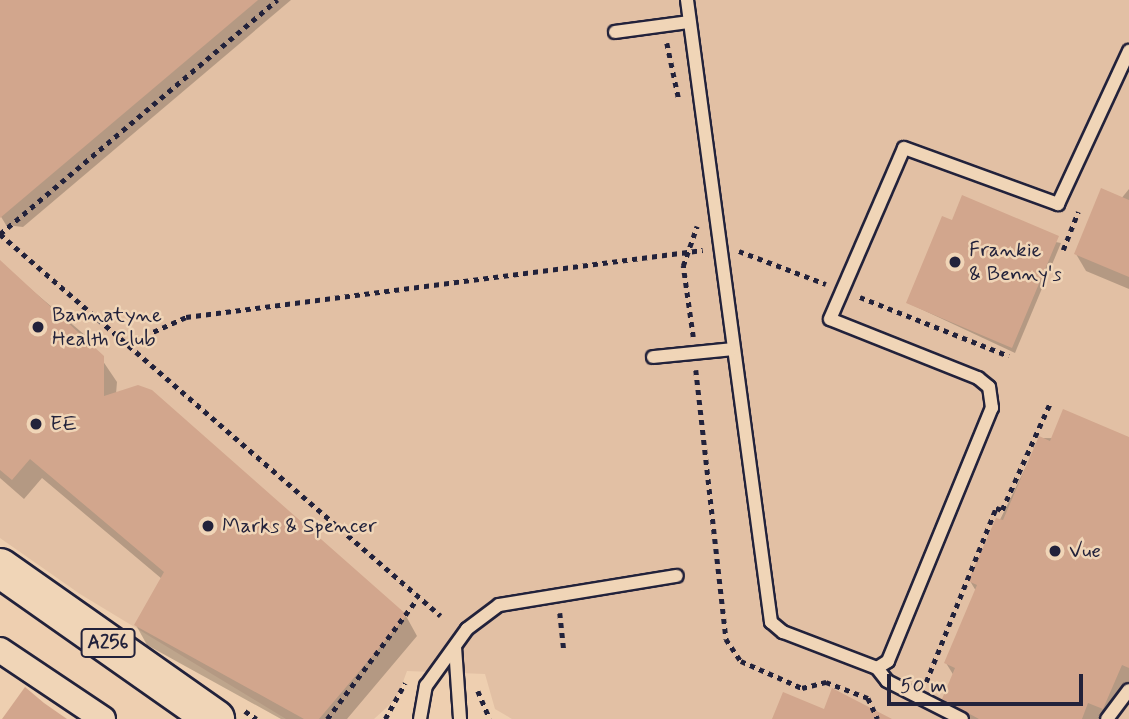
<!DOCTYPE html>
<style>
body{margin:0}
#map{position:relative;width:1129px;height:719px;overflow:hidden;background:#eecfb0;font-family:Mynerve,sans-serif}
div>[style]{position:absolute}
.built>*{inset:0;background:#e2c0a4}
.shadow>*{inset:0;background:#0003}
.building>*{inset:0;background:#d2a68d}
.path>*{height:4.5px;margin-top:-2.25px;transform-origin:0;background:repeating-linear-gradient(90deg,#22223b 0 5px,transparent 0 10px)}
.roads{filter:drop-shadow(2px 0 #22223b) drop-shadow(-2px 0 #22223b) drop-shadow(0 2px #22223b) drop-shadow(0 -2px #22223b)}
.service>*{height:12px;margin:-6px;padding:0 6px;transform-origin:6px;border-radius:6px;background:#f0d5b7}
.minor>*{height:24px;margin:-12px;padding:0 12px;transform-origin:12px;border-radius:12px;background:#f0d5b7}
.primary>*{height:38px;margin:-19px;padding:0 19px;transform-origin:19px;border-radius:19px;background:#f0d5b7}
.dots>*{width:19px;height:19px;translate:-50% -50%;box-sizing:border-box;border:4px solid #f0d5b7;border-radius:50%}
span{translate:-50% -50%;white-space:nowrap;text-align:center;line-height:1.15;-webkit-text-stroke:5px #f0d5b7;paint-order:stroke}
.shield-label span{padding:2px 5px;background:#f0d5b7;border:2px solid;border-radius:5px;-webkit-text-stroke-width:0}
.shield-label{font-size:19px;color:#22223b;font-weight:700}
.poi-label{font-size:21px;color:#22223b}
.left{translate:0 -50%;text-align:left}
.scale{position:absolute;left:887px;top:674px;width:196px;height:32px;box-sizing:border-box;border:4px solid #22223b;border-top:0;padding-left:9px;font-size:21px;line-height:24px;white-space:nowrap;color:#22223b;-webkit-text-stroke:5px #f0d5b7;paint-order:stroke}
</style>
<div id="map">
<div class="built">
<i style="clip-path:polygon(0 0,1129px 0,1129px 719px,512px 719px,495px 709px,485px 674px,407px 671px,397px 698px,374px 719px,286px 719px,80px 594px,0 538px)"></i>
</div>
<div class="shadow">
<i style="clip-path:polygon(0 0,291px 0,23px 227px,6px 225px,0 215px)"></i>
<i style="clip-path:polygon(1129px 189px,1129px 289px,1086px 271px,1076px 254px)"></i>
<i style="clip-path:polygon(953px 223px,1061px 243px,1015px 353px,908px 303px)"></i>
<i style="clip-path:polygon(0 263px,86px 336px,117px 382px,116px 394px,406px 616px,417px 636px,347px 719px,281px 719px,147px 645px,136px 625px,162px 579px,42px 478px,24px 499px,0 478px)"></i>
<i style="clip-path:polygon(1040px 438px,1129px 439px,1129px 688px,1116px 719px,960px 719px,944px 699px,954px 676px,946px 663px,976px 591px,970px 581px)"></i>
</div>
<div class="building">
<i style="clip-path:polygon(0 0,258px 0,0 218px)"></i>
<i style="clip-path:polygon(1101px 188px,1129px 200px,1129px 277px,1074px 254px)"></i>
<i style="clip-path:polygon(962px 195px,1059px 236px,1012px 348px,906px 303px,942px 216px,952px 220px)"></i>
<i style="clip-path:polygon(0 260px,104px 356px,104px 396px,138px 385px,152px 390px,407px 615px,319px 719px,304px 719px,134px 625px,164px 572px,30px 459px,12px 480px,0 470px)"></i>
<i style="clip-path:polygon(1063px 409px,1129px 437px,1129px 668px,1122px 665px,1103px 709px,1088px 703px,1082px 719px,979px 719px,942px 699px,955px 668px,944px 663px,977px 585px,968px 581px,996px 518px,1003px 520px,1039px 436px,1050px 441px)"></i>
<i style="clip-path:polygon(25px 687px,44px 703px,67px 719px,2px 719px)"></i>
<i style="clip-path:polygon(832px 688px,892px 719px,772px 719px,783px 692px,824px 709px)"></i>
</div>
<div class="path">
<i style="left:667px;top:43px;width:58px;rotate:78.1deg"></i>
<i style="left:0;top:234px;width:583px;rotate:40.9deg"></i>
<i style="left:0;top:234px;width:363px;rotate:-40.2deg"></i>
<i style="left:1063px;top:250px;width:41px;rotate:-68.5deg"></i>
<i style="left:739px;top:251px;width:93px;rotate:20.8deg"></i>
<i style="left:860px;top:297px;width:160px;rotate:21.6deg"></i>
<i style="left:693px;top:337px;width:72px;rotate:-98deg"></i>
<i style="left:683px;top:266px;width:42px;rotate:-70.7deg"></i>
<i style="left:126px;top:344px;width:66px;rotate:-24.2deg"></i>
<i style="left:186px;top:317px;width:521px;rotate:-7.38deg"></i>
<i style="left:696px;top:370px;width:271px;rotate:83.6deg"></i>
<i style="left:726px;top:639px;width:27px;rotate:56deg"></i>
<i style="left:741px;top:661px;width:67px;rotate:23.9deg"></i>
<i style="left:802px;top:688px;width:25px;rotate:-14deg"></i>
<i style="left:826px;top:682px;width:45px;rotate:20.9deg"></i>
<i style="left:868px;top:698px;width:23px;rotate:65deg"></i>
<i style="left:560px;top:613px;width:38px;rotate:84deg"></i>
<i style="left:926px;top:682px;width:188px;rotate:-68.1deg"></i>
<i style="left:996px;top:508px;width:6px;rotate:18deg"></i>
<i style="left:1002px;top:510px;width:117px;rotate:-65.8deg"></i>
<i style="left:478px;top:691px;width:30px;rotate:67deg"></i>
<i style="left:245px;top:711px;width:14px;rotate:34deg"></i>
<i style="left:327px;top:719px;width:150px;rotate:-53.1deg"></i>
<i style="left:385px;top:719px;width:41px;rotate:-60.9deg"></i>
</div>
<div class="roads">
<div class="service">
<i style="left:687px;top:0;width:628px;rotate:82.31deg"></i>
<i style="left:771px;top:622px;width:16px;rotate:40deg"></i>
<i style="left:783px;top:632px;width:101px;rotate:21deg"></i>
<i style="left:877px;top:668px;width:13px;rotate:-32deg"></i>
<i style="left:888px;top:661px;width:274px;rotate:-67.7deg"></i>
<i style="left:992px;top:408px;width:21px;rotate:-98deg"></i>
<i style="left:989px;top:387px;width:14px;rotate:-141deg"></i>
<i style="left:978px;top:378px;width:159px;rotate:-158.3deg"></i>
<i style="left:830px;top:319px;width:186px;rotate:-66.6deg"></i>
<i style="left:904px;top:148px;width:164px;rotate:20deg"></i>
<i style="left:1058px;top:204px;width:169px;rotate:-65.1deg"></i>
<i style="left:615px;top:32px;width:75px;rotate:-7.7deg"></i>
<i style="left:653px;top:357px;width:80px;rotate:-5.7deg"></i>
<i style="left:455px;top:647px;width:72px;rotate:86deg"></i>
<i style="left:877px;top:668px;width:16px;rotate:52deg"></i>
<i style="left:887px;top:681px;width:84px;rotate:26.9deg"></i>
<i style="left:420px;top:719px;width:34px;rotate:-80deg"></i>
<i style="left:426px;top:686px;width:70px;rotate:-54.3deg"></i>
<i style="left:467px;top:629px;width:40px;rotate:-37deg"></i>
<i style="left:499px;top:605px;width:180px;rotate:-9.3deg"></i>
<i style="left:1107px;top:719px;width:36px;rotate:-53deg"></i>
</div>
<div class="minor">
<i style="left:0;top:650px;width:124px;rotate:33.8deg"></i>
</div>
<div class="primary">
<i style="left:0;top:568px;width:263px;rotate:35.1deg"></i>
</div>
</div>
<div class="dots">
<i style="left:955px;top:262px;background:#22223b"></i>
<i style="left:38px;top:327px;background:#22223b"></i>
<i style="left:36px;top:424px;background:#22223b"></i>
<i style="left:208px;top:526px;background:#22223b"></i>
<i style="left:1055px;top:551px;background:#22223b"></i>
</div>
<div class="shield-label">
<span style="left:108px;top:643px">A256</span>
</div>
<div class="poi-label">
<span class="left" style="left:969px;top:262px">Frankie<br>&amp; Benny's</span>
<span class="left" style="left:52px;top:327px">Bannatyne<br>Health Club</span>
<span class="left" style="left:50px;top:424px">EE</span>
<span class="left" style="left:222px;top:526px">Marks &amp; Spencer</span>
<span class="left" style="left:1069px;top:551px">Vue</span>
</div>
<div class="scale">50 m</div>
</div>
